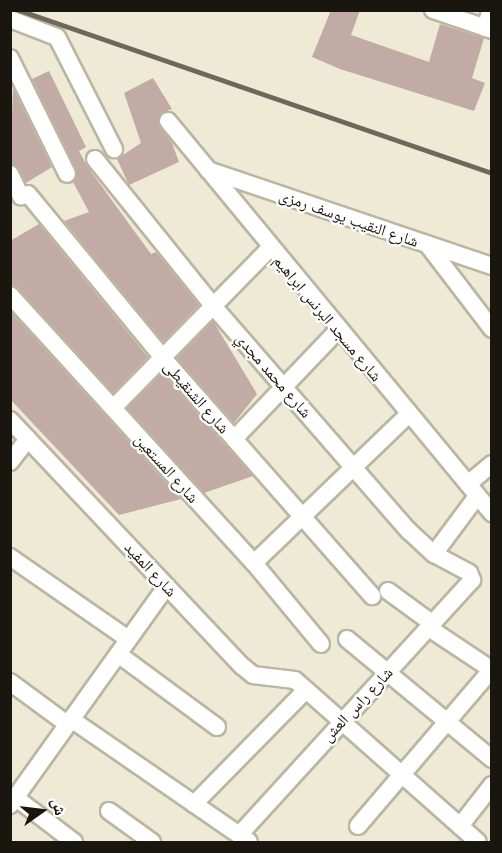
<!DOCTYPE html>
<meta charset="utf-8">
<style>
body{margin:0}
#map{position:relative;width:502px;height:853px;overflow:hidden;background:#efead5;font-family:"Open Sans","Noto Naskh Arabic",sans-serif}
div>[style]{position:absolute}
.building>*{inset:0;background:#c1aba4}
.roads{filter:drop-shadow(2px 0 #bbb6a2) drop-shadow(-2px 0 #bbb6a2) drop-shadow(0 2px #bbb6a2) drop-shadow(0 -2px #bbb6a2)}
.minor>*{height:16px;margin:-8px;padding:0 8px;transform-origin:8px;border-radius:8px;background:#fff}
.rail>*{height:4.5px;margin:-2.25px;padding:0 2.25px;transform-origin:2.25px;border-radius:2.25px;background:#6c695c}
span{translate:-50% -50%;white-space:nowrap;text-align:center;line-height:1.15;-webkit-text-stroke:4.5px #fff;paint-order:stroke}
.street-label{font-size:16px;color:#18160f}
.frame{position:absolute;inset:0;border:12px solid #18160f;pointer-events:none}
.north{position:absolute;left:12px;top:781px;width:60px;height:60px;-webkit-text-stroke:4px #fff;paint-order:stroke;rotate:76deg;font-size:16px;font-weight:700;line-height:24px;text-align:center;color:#18160f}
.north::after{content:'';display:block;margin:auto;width:21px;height:27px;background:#18160f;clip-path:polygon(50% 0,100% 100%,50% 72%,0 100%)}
</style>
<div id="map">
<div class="building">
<i style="clip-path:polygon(331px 10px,360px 10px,351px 35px,429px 62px,440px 24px,484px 38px,472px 78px,485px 83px,474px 111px,340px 69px,312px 57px)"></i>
<i style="clip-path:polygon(49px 71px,86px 147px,79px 151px,87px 166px,151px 254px,156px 252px,199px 305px,163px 342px,64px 221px,89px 212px,73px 182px,76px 169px,32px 79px)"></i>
<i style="clip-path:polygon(153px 78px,172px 109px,161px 113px,158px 122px,172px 143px,179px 162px,129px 185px,117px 159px,141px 143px,124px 93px)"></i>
<i style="clip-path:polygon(13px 88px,52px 167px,26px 183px,19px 169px,10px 164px)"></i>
<i style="clip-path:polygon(39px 224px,148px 357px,113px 393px,18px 288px,10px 285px,10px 241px)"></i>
<i style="clip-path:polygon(10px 311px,181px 499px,119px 515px,10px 399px)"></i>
<i style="clip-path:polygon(213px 321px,257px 394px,234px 423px,177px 358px)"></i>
<i style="clip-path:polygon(162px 373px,226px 446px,253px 476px,204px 493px,127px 408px)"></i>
</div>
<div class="roads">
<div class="minor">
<i style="left:433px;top:10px;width:62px;rotate:18.7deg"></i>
<i style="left:10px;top:19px;width:50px;rotate:21deg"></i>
<i style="left:57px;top:37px;width:126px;rotate:63deg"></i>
<i style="left:485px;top:28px;width:19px;rotate:-72deg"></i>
<i style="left:10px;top:58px;width:129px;rotate:63.8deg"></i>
<i style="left:168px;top:121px;width:509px;rotate:50.43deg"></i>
<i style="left:95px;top:159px;width:190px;rotate:51.2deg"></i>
<i style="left:214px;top:307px;width:297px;rotate:49deg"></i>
<i style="left:409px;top:531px;width:34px;rotate:43deg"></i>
<i style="left:434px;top:554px;width:40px;rotate:28deg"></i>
<i style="left:469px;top:573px;width:8px;rotate:67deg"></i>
<i style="left:472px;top:580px;width:345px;rotate:132.4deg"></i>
<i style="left:208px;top:170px;width:300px;rotate:18.7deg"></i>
<i style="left:10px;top:174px;width:25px;rotate:64deg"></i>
<i style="left:28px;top:194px;width:212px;rotate:50.5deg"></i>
<i style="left:163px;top:358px;width:317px;rotate:48.7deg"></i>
<i style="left:427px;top:244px;width:107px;rotate:52.6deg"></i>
<i style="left:10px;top:295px;width:362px;rotate:47.7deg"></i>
<i style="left:254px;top:563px;width:105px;rotate:50.4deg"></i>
<i style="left:113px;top:408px;width:224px;rotate:-45.5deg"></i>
<i style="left:10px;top:420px;width:338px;rotate:46.7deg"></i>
<i style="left:242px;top:666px;width:14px;rotate:39deg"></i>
<i style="left:253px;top:675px;width:42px;rotate:6.8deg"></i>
<i style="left:295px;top:680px;width:244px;rotate:41.5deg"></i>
<i style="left:234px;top:439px;width:151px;rotate:-46.3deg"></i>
<i style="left:10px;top:462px;width:29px;rotate:-52deg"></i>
<i style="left:468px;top:484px;width:31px;rotate:-40deg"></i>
<i style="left:434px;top:554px;width:72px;rotate:-53.4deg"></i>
<i style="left:10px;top:557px;width:144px;rotate:34.8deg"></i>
<i style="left:254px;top:563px;width:215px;rotate:-43.9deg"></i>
<i style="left:388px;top:591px;width:56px;rotate:36.3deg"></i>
<i style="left:429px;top:628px;width:76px;rotate:33.7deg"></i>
<i style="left:347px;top:639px;width:188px;rotate:39.6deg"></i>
<i style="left:118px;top:654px;width:123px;rotate:36.4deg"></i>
<i style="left:10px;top:682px;width:71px;rotate:36.4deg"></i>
<i style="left:71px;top:719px;width:216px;rotate:34.6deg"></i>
<i style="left:16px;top:798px;width:73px;rotate:37.2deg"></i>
<i style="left:194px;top:804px;width:160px;rotate:-45.5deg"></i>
<i style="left:10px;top:805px;width:269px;rotate:-54.4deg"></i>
<i style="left:109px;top:811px;width:53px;rotate:35.8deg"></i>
<i style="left:358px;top:826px;width:206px;rotate:-49.5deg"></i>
<i style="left:460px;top:826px;width:52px;rotate:-52deg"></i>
</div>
</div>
<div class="rail">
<i style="left:19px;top:10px;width:500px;rotate:19.01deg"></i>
</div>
<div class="street-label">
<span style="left:349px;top:218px;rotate:19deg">شارع النقيب يوسف رمزى</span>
<span style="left:328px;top:318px;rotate:50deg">شارع مسجد البرنس ابراهيم</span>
<span style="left:274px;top:375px;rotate:49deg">شارع محمد مجدي</span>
<span style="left:197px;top:397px;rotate:49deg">شارع الشنقيطى</span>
<span style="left:167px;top:468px;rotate:48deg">شارع المستعين</span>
<span style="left:151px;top:569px;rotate:47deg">شارع المفيد</span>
<span style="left:357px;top:704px;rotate:-47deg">شارع راس العش</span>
</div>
<div class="frame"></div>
<div class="north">ش</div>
</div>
